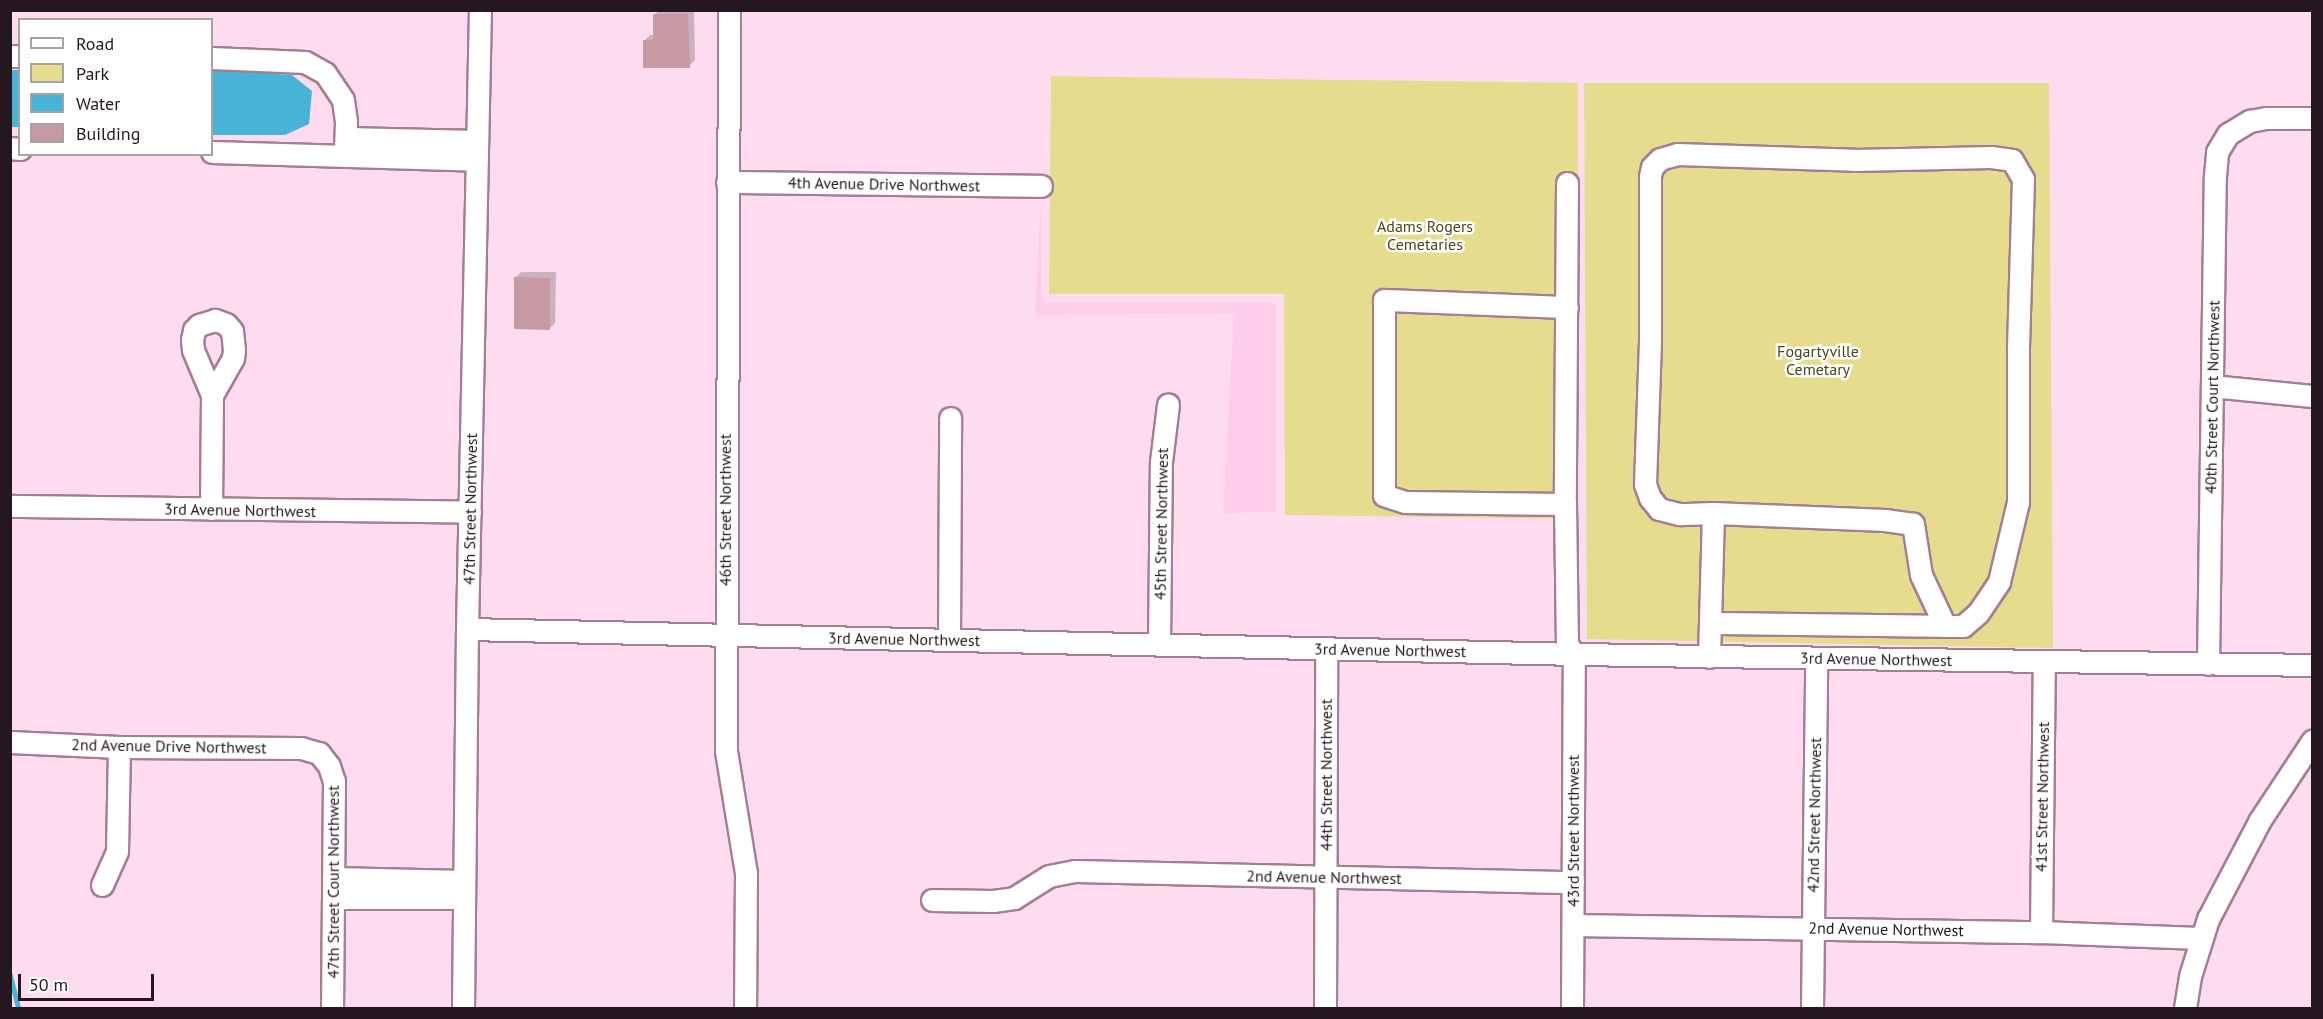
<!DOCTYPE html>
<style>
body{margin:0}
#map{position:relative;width:2323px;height:1019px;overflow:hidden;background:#fedcef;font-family:"PT Sans",sans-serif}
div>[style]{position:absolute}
.built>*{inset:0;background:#fecde9}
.green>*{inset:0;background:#e5dd8d}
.water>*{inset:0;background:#46b3d7}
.shadow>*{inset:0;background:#0003}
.stream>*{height:5px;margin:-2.5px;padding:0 2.5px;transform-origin:2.5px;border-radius:2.5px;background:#46b3d7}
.building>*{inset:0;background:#c799a3}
.roads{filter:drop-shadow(2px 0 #a47e94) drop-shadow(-2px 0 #a47e94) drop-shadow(0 2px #a47e94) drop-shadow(0 -2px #a47e94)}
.minor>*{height:21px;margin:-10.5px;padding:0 10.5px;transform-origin:10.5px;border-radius:10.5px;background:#fff}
span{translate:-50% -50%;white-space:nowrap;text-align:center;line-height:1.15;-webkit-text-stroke:5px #fff;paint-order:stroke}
.street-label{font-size:16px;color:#25171f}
.park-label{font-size:16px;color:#4b4616}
.frame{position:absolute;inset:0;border:12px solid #25171f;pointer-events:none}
.legend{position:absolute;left:18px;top:18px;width:195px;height:138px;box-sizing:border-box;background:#fff;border:2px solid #a8a2a5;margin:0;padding:8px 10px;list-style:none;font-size:18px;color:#25171f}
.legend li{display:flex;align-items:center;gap:12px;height:30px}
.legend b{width:30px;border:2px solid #a8a2a5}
.scale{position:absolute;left:18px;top:974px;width:136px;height:27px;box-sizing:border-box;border:3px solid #25171f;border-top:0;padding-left:8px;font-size:18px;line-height:21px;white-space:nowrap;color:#25171f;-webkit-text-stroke:4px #fff;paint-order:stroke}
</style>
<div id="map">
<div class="built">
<i style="clip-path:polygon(1041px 197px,1041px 294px,1046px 303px,1276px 303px,1276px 512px,1223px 513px,1234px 313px,1035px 315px)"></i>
</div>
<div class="green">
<i style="clip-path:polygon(1051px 76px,1578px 83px,1578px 519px,1285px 515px,1284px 294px,1049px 294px)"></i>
<i style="clip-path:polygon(1584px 83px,2049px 83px,2053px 648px,1587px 639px)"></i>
</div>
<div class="water">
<i style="clip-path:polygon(212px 69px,292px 75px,312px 91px,309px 124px,285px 135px,212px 135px)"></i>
<i style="clip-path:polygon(11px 70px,19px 70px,19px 127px,11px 127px)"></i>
</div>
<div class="shadow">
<i style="clip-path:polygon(659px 10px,694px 10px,695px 60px,689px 66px,644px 41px,650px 35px,654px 35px,655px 15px)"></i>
<i style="clip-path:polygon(521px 272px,556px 272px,555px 323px,549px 329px,515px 278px)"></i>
</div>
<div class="stream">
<i style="left:10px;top:975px;width:34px;rotate:76deg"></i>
</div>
<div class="building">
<i style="clip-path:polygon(653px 14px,688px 14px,690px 68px,643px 68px,643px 40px,653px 40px)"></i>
<i style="clip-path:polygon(514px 277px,550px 278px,550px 330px,514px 329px)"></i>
</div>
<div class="roads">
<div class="minor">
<i style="left:729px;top:10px;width:741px;rotate:90.23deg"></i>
<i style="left:726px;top:751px;width:124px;rotate:80.7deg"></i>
<i style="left:746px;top:873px;width:135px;rotate:90.4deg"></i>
<i style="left:10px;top:56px;width:10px"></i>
<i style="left:212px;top:58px;width:93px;rotate:2.5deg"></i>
<i style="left:305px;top:62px;width:23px;rotate:29deg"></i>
<i style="left:325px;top:73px;width:32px;rotate:56deg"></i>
<i style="left:343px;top:100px;width:22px;rotate:82deg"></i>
<i style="left:346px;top:122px;width:34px;rotate:92deg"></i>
<i style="left:346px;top:138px;width:131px;rotate:1.3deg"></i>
<i style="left:10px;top:148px;width:10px;rotate:6deg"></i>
<i style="left:212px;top:152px;width:265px;rotate:1.7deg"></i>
<i style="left:727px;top:182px;width:314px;rotate:0.7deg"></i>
<i style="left:1567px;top:183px;width:321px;rotate:90.4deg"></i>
<i style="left:1565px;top:504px;width:140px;rotate:89.2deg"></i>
<i style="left:1567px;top:644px;width:12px;rotate:55deg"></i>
<i style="left:2212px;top:386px;width:100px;rotate:5.7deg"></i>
<i style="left:1565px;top:504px;width:160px;rotate:-179.3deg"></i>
<i style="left:1405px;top:502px;width:22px;rotate:-162deg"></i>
<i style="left:1384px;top:495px;width:195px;rotate:-90deg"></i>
<i style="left:1384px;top:300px;width:183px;rotate:2.2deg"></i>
<i style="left:10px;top:506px;width:460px;rotate:0.7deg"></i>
<i style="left:211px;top:509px;width:114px;rotate:-89.5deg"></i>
<i style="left:212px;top:395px;width:43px;rotate:-60.4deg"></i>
<i style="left:233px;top:358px;width:8px;rotate:-83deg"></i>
<i style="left:234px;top:350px;width:19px;rotate:-96deg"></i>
<i style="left:232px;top:331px;width:9px;rotate:-131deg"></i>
<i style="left:226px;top:324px;width:12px;rotate:-160deg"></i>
<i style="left:215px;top:320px;width:17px;rotate:163deg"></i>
<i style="left:199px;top:325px;width:7px;rotate:135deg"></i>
<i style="left:194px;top:330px;width:10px;rotate:101deg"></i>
<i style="left:192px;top:340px;width:10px;rotate:84deg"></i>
<i style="left:193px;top:350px;width:49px;rotate:67.1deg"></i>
<i style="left:1710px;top:623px;width:235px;rotate:0.7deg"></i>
<i style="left:467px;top:629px;width:1107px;rotate:1.29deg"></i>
<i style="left:1574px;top:654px;width:738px;rotate:0.85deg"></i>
<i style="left:949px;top:639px;width:221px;rotate:-89.7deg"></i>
<i style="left:1159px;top:645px;width:183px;rotate:-89.4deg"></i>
<i style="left:1161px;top:462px;width:58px;rotate:-83.1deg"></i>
<i style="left:1709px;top:657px;width:144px;rotate:-88.4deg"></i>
<i style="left:1713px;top:513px;width:34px;rotate:178deg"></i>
<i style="left:1679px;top:514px;width:21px;rotate:-166deg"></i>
<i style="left:1659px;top:509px;width:14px;rotate:-129deg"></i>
<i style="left:1650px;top:498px;width:15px;rotate:-110deg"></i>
<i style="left:1645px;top:484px;width:142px;rotate:-88deg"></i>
<i style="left:1650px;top:342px;width:166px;rotate:-90deg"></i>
<i style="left:1650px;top:176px;width:9px;rotate:-77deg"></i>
<i style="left:1652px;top:167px;width:11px;rotate:-45deg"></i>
<i style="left:1660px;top:159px;width:18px;rotate:-16deg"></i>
<i style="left:1677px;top:154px;width:177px;rotate:1.9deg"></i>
<i style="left:1854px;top:160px;width:137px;rotate:-1.3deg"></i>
<i style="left:1991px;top:157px;width:21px;rotate:8deg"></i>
<i style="left:2012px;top:160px;width:22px;rotate:60deg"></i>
<i style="left:2023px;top:179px;width:171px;rotate:91.7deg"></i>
<i style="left:2018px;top:350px;width:152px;rotate:90deg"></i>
<i style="left:2018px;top:502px;width:82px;rotate:103.4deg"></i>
<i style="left:1999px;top:582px;width:37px;rotate:124deg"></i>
<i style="left:1978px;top:613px;width:20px;rotate:139deg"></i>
<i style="left:1963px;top:626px;width:18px;rotate:180deg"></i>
<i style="left:1945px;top:626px;width:56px;rotate:-115.2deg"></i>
<i style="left:1921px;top:575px;width:52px;rotate:-98.9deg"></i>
<i style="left:1913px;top:524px;width:27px;rotate:-172deg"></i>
<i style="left:1886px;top:520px;width:173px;rotate:-177.7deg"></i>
<i style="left:2208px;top:664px;width:488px;rotate:-89.2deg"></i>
<i style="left:2215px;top:176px;width:24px;rotate:-85deg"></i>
<i style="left:2217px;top:152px;width:21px;rotate:-59deg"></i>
<i style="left:2228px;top:134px;width:26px;rotate:-31deg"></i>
<i style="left:2250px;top:121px;width:16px;rotate:-11deg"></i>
<i style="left:2266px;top:118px;width:46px"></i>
<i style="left:10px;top:742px;width:109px;rotate:2.6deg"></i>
<i style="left:119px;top:747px;width:182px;rotate:0.3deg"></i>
<i style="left:301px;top:748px;width:19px;rotate:16deg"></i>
<i style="left:319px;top:753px;width:16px;rotate:52deg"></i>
<i style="left:329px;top:766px;width:16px;rotate:72deg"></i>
<i style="left:334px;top:781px;width:227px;rotate:90.5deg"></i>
<i style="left:333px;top:878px;width:131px;rotate:1.3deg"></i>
<i style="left:102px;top:885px;width:37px;rotate:-66deg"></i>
<i style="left:117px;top:851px;width:104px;rotate:-88.9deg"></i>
<i style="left:333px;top:898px;width:131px"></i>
<i style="left:932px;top:900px;width:61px;rotate:0.9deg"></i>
<i style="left:993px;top:901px;width:21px;rotate:-8deg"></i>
<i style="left:1014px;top:898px;width:41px;rotate:-32.2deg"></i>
<i style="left:1049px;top:876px;width:26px;rotate:-11deg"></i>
<i style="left:1075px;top:871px;width:498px;rotate:1.3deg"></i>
<i style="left:1573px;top:925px;width:468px;rotate:0.9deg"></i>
<i style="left:2041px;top:932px;width:159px;rotate:2.2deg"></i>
<i style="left:2041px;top:932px;width:270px;rotate:-89.4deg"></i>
<i style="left:463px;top:1008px;width:379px;rotate:-89.4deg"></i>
<i style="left:467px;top:629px;width:619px;rotate:-88.8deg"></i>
<i style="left:1325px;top:1008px;width:359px;rotate:-89.8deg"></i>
<i style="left:1572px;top:1008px;width:354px;rotate:-89.7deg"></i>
<i style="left:1812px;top:1008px;width:350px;rotate:-89.3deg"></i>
<i style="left:2185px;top:1008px;width:32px;rotate:-81deg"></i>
<i style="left:2190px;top:976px;width:60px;rotate:-72.5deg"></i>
<i style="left:2208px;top:919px;width:112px;rotate:-62.3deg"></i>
<i style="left:2260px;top:820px;width:95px;rotate:-56.6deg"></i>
</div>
</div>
<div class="street-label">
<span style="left:884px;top:184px;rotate:1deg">4th Avenue Drive Northwest</span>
<span style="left:2212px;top:397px;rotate:-89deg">40th Street Court Northwest</span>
<span style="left:470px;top:509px;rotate:-89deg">47th Street Northwest</span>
<span style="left:240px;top:510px;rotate:1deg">3rd Avenue Northwest</span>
<span style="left:725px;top:510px;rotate:-90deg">46th Street Northwest</span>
<span style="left:1161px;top:524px;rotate:-89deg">45th Street Northwest</span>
<span style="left:904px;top:639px;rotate:1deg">3rd Avenue Northwest</span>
<span style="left:1390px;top:650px;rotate:1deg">3rd Avenue Northwest</span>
<span style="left:1876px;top:659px;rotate:1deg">3rd Avenue Northwest</span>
<span style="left:169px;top:746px;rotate:1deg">2nd Avenue Drive Northwest</span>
<span style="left:1326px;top:775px;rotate:-90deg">44th Street Northwest</span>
<span style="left:2042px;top:797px;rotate:-89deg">41st Street Northwest</span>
<span style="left:1814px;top:815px;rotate:-89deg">42nd Street Northwest</span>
<span style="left:1573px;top:831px;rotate:-90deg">43rd Street Northwest</span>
<span style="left:1324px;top:877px;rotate:1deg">2nd Avenue Northwest</span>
<span style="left:333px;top:882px;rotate:-90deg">47th Street Court Northwest</span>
<span style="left:1886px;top:929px;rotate:1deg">2nd Avenue Northwest</span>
</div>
<div class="park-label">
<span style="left:1425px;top:235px">Adams Rogers<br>Cemetaries</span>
<span style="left:1818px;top:360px">Fogartyville<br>Cemetary</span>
</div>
<div class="frame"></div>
<ul class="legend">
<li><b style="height:8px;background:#fff"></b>Road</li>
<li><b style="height:16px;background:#e5dd8d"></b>Park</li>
<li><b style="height:16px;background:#46b3d7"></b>Water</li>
<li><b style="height:16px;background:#c799a3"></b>Building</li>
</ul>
<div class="scale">50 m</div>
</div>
